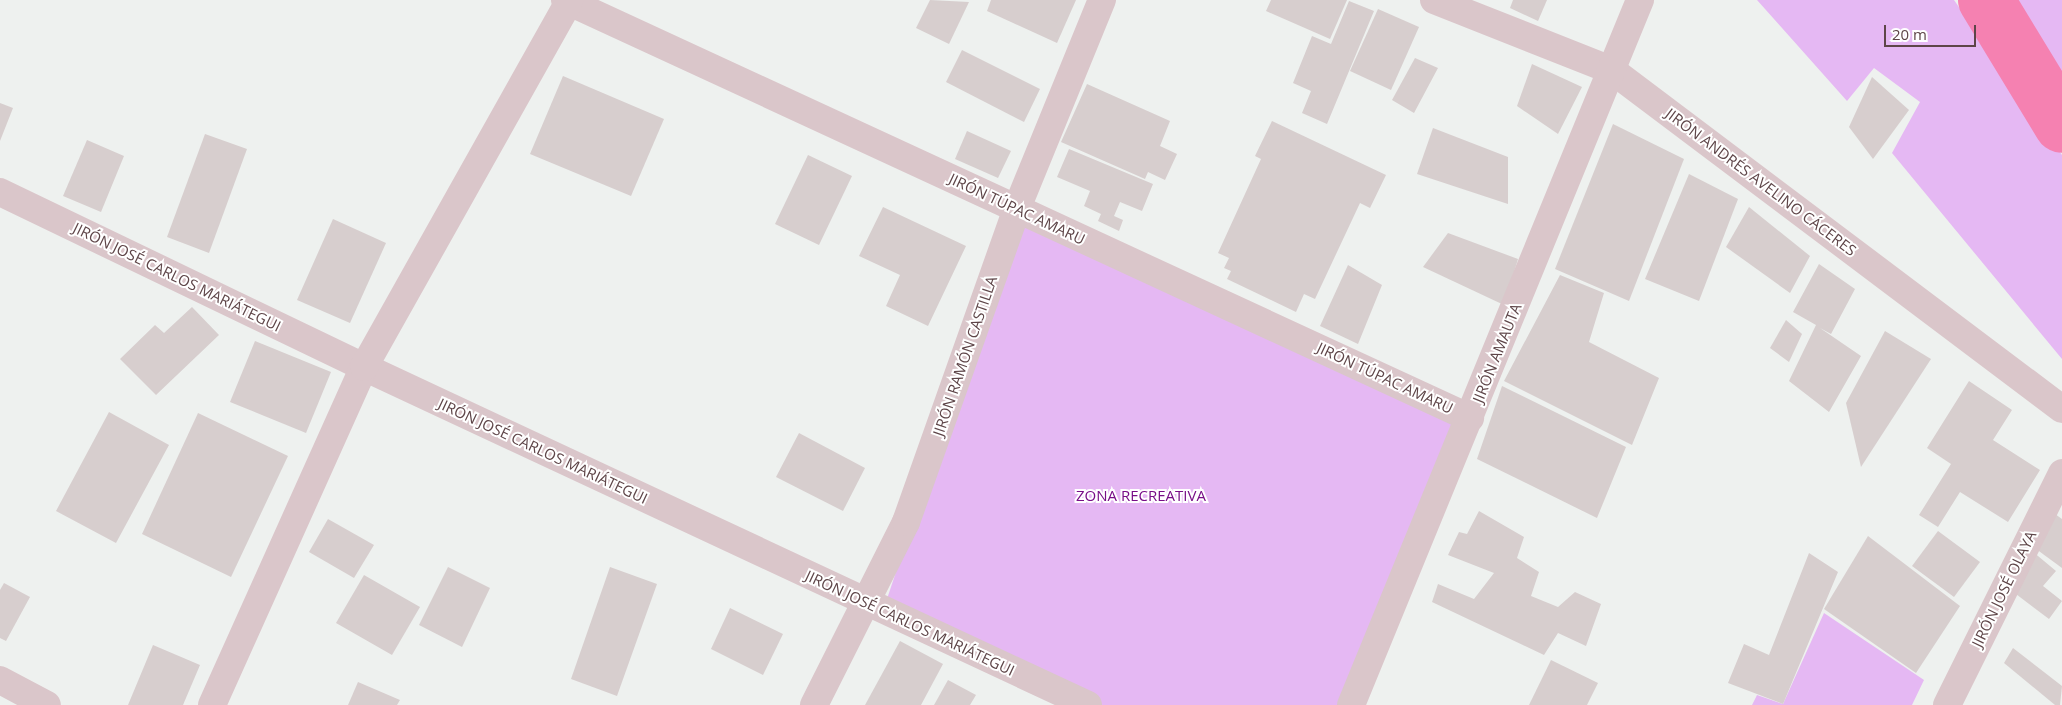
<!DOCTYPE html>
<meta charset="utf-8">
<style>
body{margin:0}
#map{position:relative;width:2062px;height:705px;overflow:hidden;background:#eef1ef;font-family:"Open Sans",sans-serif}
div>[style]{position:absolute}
.green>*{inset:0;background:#e5b8f3}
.river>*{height:56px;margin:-28px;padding:0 28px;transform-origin:28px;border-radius:28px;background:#f581b1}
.building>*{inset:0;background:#d7cece}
.minor>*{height:28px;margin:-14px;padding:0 14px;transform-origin:14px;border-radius:14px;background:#dac6ca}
span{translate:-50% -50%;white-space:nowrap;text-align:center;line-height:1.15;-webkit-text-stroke:4px #fff;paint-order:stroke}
.street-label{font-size:15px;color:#5e4548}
.park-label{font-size:15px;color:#780e87}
.scale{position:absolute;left:1884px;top:25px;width:92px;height:22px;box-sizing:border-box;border:2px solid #5e4548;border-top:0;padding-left:6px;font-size:15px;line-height:18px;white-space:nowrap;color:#5e4548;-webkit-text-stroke:4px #fff;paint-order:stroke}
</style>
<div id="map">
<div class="green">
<i style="clip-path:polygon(1757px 0,1954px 0,2062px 155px,2062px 359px,1892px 153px,1920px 102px,1874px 68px,1847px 101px)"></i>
<i style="clip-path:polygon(2011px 0,2062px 0,2062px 84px,2048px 60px)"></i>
<i style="clip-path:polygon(1017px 208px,1470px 418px,1351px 705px,1090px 705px,883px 611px)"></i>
<i style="clip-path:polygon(1824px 613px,1924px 680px,1912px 705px,1752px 705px,1757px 695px,1783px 704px)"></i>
</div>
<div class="river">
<i style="left:1986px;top:0;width:146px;rotate:58.7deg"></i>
</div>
<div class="building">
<i style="clip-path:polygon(930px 0,969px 2px,949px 44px,916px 28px)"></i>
<i style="clip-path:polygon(991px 0,1076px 0,1057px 43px,987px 11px)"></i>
<i style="clip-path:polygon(1271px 0,1347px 0,1330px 39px,1266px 11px)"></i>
<i style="clip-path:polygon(1513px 0,1547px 0,1538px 21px,1510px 8px)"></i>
<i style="clip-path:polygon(1349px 1px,1374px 11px,1327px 124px,1302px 113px,1311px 91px,1293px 83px,1312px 36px,1331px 44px)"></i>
<i style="clip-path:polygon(1378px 9px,1419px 27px,1391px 90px,1350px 71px)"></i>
<i style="clip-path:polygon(962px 50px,1040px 89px,1024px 122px,946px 82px)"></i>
<i style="clip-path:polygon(1415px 58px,1438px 68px,1414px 113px,1392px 100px)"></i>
<i style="clip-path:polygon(1532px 64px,1582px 87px,1558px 134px,1517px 106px)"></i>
<i style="clip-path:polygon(563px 76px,664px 119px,631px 196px,530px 154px)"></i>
<i style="clip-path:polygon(1872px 77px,1909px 110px,1873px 159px,1849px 127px)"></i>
<i style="clip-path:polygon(1087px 84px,1170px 121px,1160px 146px,1177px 154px,1165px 180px,1148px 172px,1145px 179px,1061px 142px)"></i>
<i style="clip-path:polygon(0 103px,13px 108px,0 141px)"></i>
<i style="clip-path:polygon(1272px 121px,1386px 175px,1370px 208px,1360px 203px,1315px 299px,1304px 294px,1296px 312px,1227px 279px,1231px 271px,1224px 268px,1229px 258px,1218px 253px,1261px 159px,1255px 156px)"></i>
<i style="clip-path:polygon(1613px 124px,1684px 159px,1629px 301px,1555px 269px)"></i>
<i style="clip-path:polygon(1433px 128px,1508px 157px,1508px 204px,1417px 174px)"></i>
<i style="clip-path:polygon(967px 131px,1011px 151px,998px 178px,955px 159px)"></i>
<i style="clip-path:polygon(205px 134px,247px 149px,209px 253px,167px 237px)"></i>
<i style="clip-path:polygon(87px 140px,124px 156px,101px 212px,63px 196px)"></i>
<i style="clip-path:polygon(1069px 149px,1153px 184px,1142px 211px,1120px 202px,1114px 216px,1123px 220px,1119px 231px,1098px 221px,1101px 214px,1084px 206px,1090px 191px,1057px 177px)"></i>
<i style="clip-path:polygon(808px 155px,852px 176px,819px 245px,775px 224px)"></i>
<i style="clip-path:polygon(1689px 174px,1738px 199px,1699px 301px,1645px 279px)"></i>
<i style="clip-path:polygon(883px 207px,966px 246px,928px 326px,886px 306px,900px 275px,859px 256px)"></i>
<i style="clip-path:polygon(1749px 207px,1810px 256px,1790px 293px,1726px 247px)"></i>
<i style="clip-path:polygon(333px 219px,386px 243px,350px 323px,297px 300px)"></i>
<i style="clip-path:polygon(1448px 233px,1518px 259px,1504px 305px,1423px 267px)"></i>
<i style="clip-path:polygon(1819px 264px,1855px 289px,1831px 334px,1820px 328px,1861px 356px,1829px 412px,1789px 381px,1816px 325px,1793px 312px)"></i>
<i style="clip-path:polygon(1348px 265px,1382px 285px,1358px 344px,1320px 326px)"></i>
<i style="clip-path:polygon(1560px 275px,1604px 293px,1589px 342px,1659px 378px,1632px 445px,1504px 381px)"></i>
<i style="clip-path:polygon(192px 307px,219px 335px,156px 395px,120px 359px,155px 325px,164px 333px)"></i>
<i style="clip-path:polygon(1786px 320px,1802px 334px,1789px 362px,1770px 348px)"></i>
<i style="clip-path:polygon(1885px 331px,1931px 359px,1861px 467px,1846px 403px)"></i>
<i style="clip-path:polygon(255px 341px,331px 372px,306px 433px,230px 402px)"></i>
<i style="clip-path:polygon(1969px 381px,2012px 410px,1993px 440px,2040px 470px,2008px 522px,1960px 492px,1938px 527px,1919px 515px,1951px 464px,1927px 448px)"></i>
<i style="clip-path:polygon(1502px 386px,1626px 447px,1597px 518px,1477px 459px)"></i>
<i style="clip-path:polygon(109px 412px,169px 445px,116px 543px,56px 511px)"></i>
<i style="clip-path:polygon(198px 413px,288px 456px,231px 577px,142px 534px)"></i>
<i style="clip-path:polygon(799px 433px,865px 468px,843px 511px,776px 477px)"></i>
<i style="clip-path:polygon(1479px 511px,1524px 537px,1517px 558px,1539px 572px,1531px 596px,1558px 607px,1575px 592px,1601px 604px,1586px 646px,1558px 633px,1544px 655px,1432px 602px,1438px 584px,1474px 599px,1494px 573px,1448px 555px,1459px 532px,1467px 534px)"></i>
<i style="clip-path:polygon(2055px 514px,2062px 519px,2062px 568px,2032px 546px)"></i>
<i style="clip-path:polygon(328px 519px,374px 545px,354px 578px,309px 552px)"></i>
<i style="clip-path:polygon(1938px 531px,1980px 562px,1954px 597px,1912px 566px)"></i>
<i style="clip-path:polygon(1868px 536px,1960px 606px,1916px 673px,1824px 609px)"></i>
<i style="clip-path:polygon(2032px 551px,2056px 571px,2043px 586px,2062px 601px,2049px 619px,2008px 588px)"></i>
<i style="clip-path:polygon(1809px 553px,1838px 572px,1783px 704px,1728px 683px,1744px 644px,1769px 655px)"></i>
<i style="clip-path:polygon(448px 567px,490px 588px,462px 647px,419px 625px)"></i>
<i style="clip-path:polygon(610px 567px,657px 584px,617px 696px,571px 679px)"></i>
<i style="clip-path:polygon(364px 575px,420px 607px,392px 655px,336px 623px)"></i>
<i style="clip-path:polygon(4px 583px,30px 597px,6px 641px,0 638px,0 590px)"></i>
<i style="clip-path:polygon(730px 608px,783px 634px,763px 675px,711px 649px)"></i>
<i style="clip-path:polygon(900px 641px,943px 664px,921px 705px,865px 705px)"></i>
<i style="clip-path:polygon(153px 645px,200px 665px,183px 705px,128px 705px)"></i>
<i style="clip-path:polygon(2013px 648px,2062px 686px,2060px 705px,2055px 705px,2004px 663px)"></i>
<i style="clip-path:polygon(1551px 660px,1598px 683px,1587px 705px,1529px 705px)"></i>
<i style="clip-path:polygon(948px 680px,976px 695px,970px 705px,934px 705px)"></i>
<i style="clip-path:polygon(358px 682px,400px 700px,397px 705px,348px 705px)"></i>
</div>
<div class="minor">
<i style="left:565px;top:0;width:997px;rotate:24.79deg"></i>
<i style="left:1434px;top:0;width:193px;rotate:21.6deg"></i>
<i style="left:1613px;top:71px;width:562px;rotate:36.97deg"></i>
<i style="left:0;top:192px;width:404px;rotate:25.7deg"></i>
<i style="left:364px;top:367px;width:799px;rotate:25.03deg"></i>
<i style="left:0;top:680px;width:53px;rotate:28deg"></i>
<i style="left:212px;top:705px;width:371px;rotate:-65.8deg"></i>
<i style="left:364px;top:367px;width:419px;rotate:-60.7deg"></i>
<i style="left:814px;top:705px;width:205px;rotate:-63.3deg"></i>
<i style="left:906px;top:522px;width:333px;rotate:-70.5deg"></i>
<i style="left:1017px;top:208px;width:225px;rotate:-67.8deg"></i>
<i style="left:1351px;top:705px;width:762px;rotate:-67.71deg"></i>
<i style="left:1947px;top:705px;width:259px;rotate:-63.6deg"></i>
</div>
<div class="street-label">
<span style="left:1761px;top:182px;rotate:37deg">JIRÓN ANDRÉS AVELINO CÁCERES</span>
<span style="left:1017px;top:209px;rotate:25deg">JIRÓN TÚPAC AMARU</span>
<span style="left:177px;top:277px;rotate:26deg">JIRÓN JOSÉ CARLOS MARIÁTEGUI</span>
<span style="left:1497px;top:353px;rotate:-68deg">JIRÓN AMAUTA</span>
<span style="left:965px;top:356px;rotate:-71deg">JIRÓN RAMÓN CASTILLA</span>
<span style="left:1385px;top:378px;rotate:25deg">JIRÓN TÚPAC AMARU</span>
<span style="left:543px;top:451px;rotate:25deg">JIRÓN JOSÉ CARLOS MARIÁTEGUI</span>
<span style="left:2004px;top:589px;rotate:-64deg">JIRÓN JOSÉ OLAYA</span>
<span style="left:910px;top:623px;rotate:25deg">JIRÓN JOSÉ CARLOS MARIÁTEGUI</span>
</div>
<div class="park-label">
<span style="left:1141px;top:496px">ZONA RECREATIVA</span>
</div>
<div class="scale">20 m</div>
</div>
